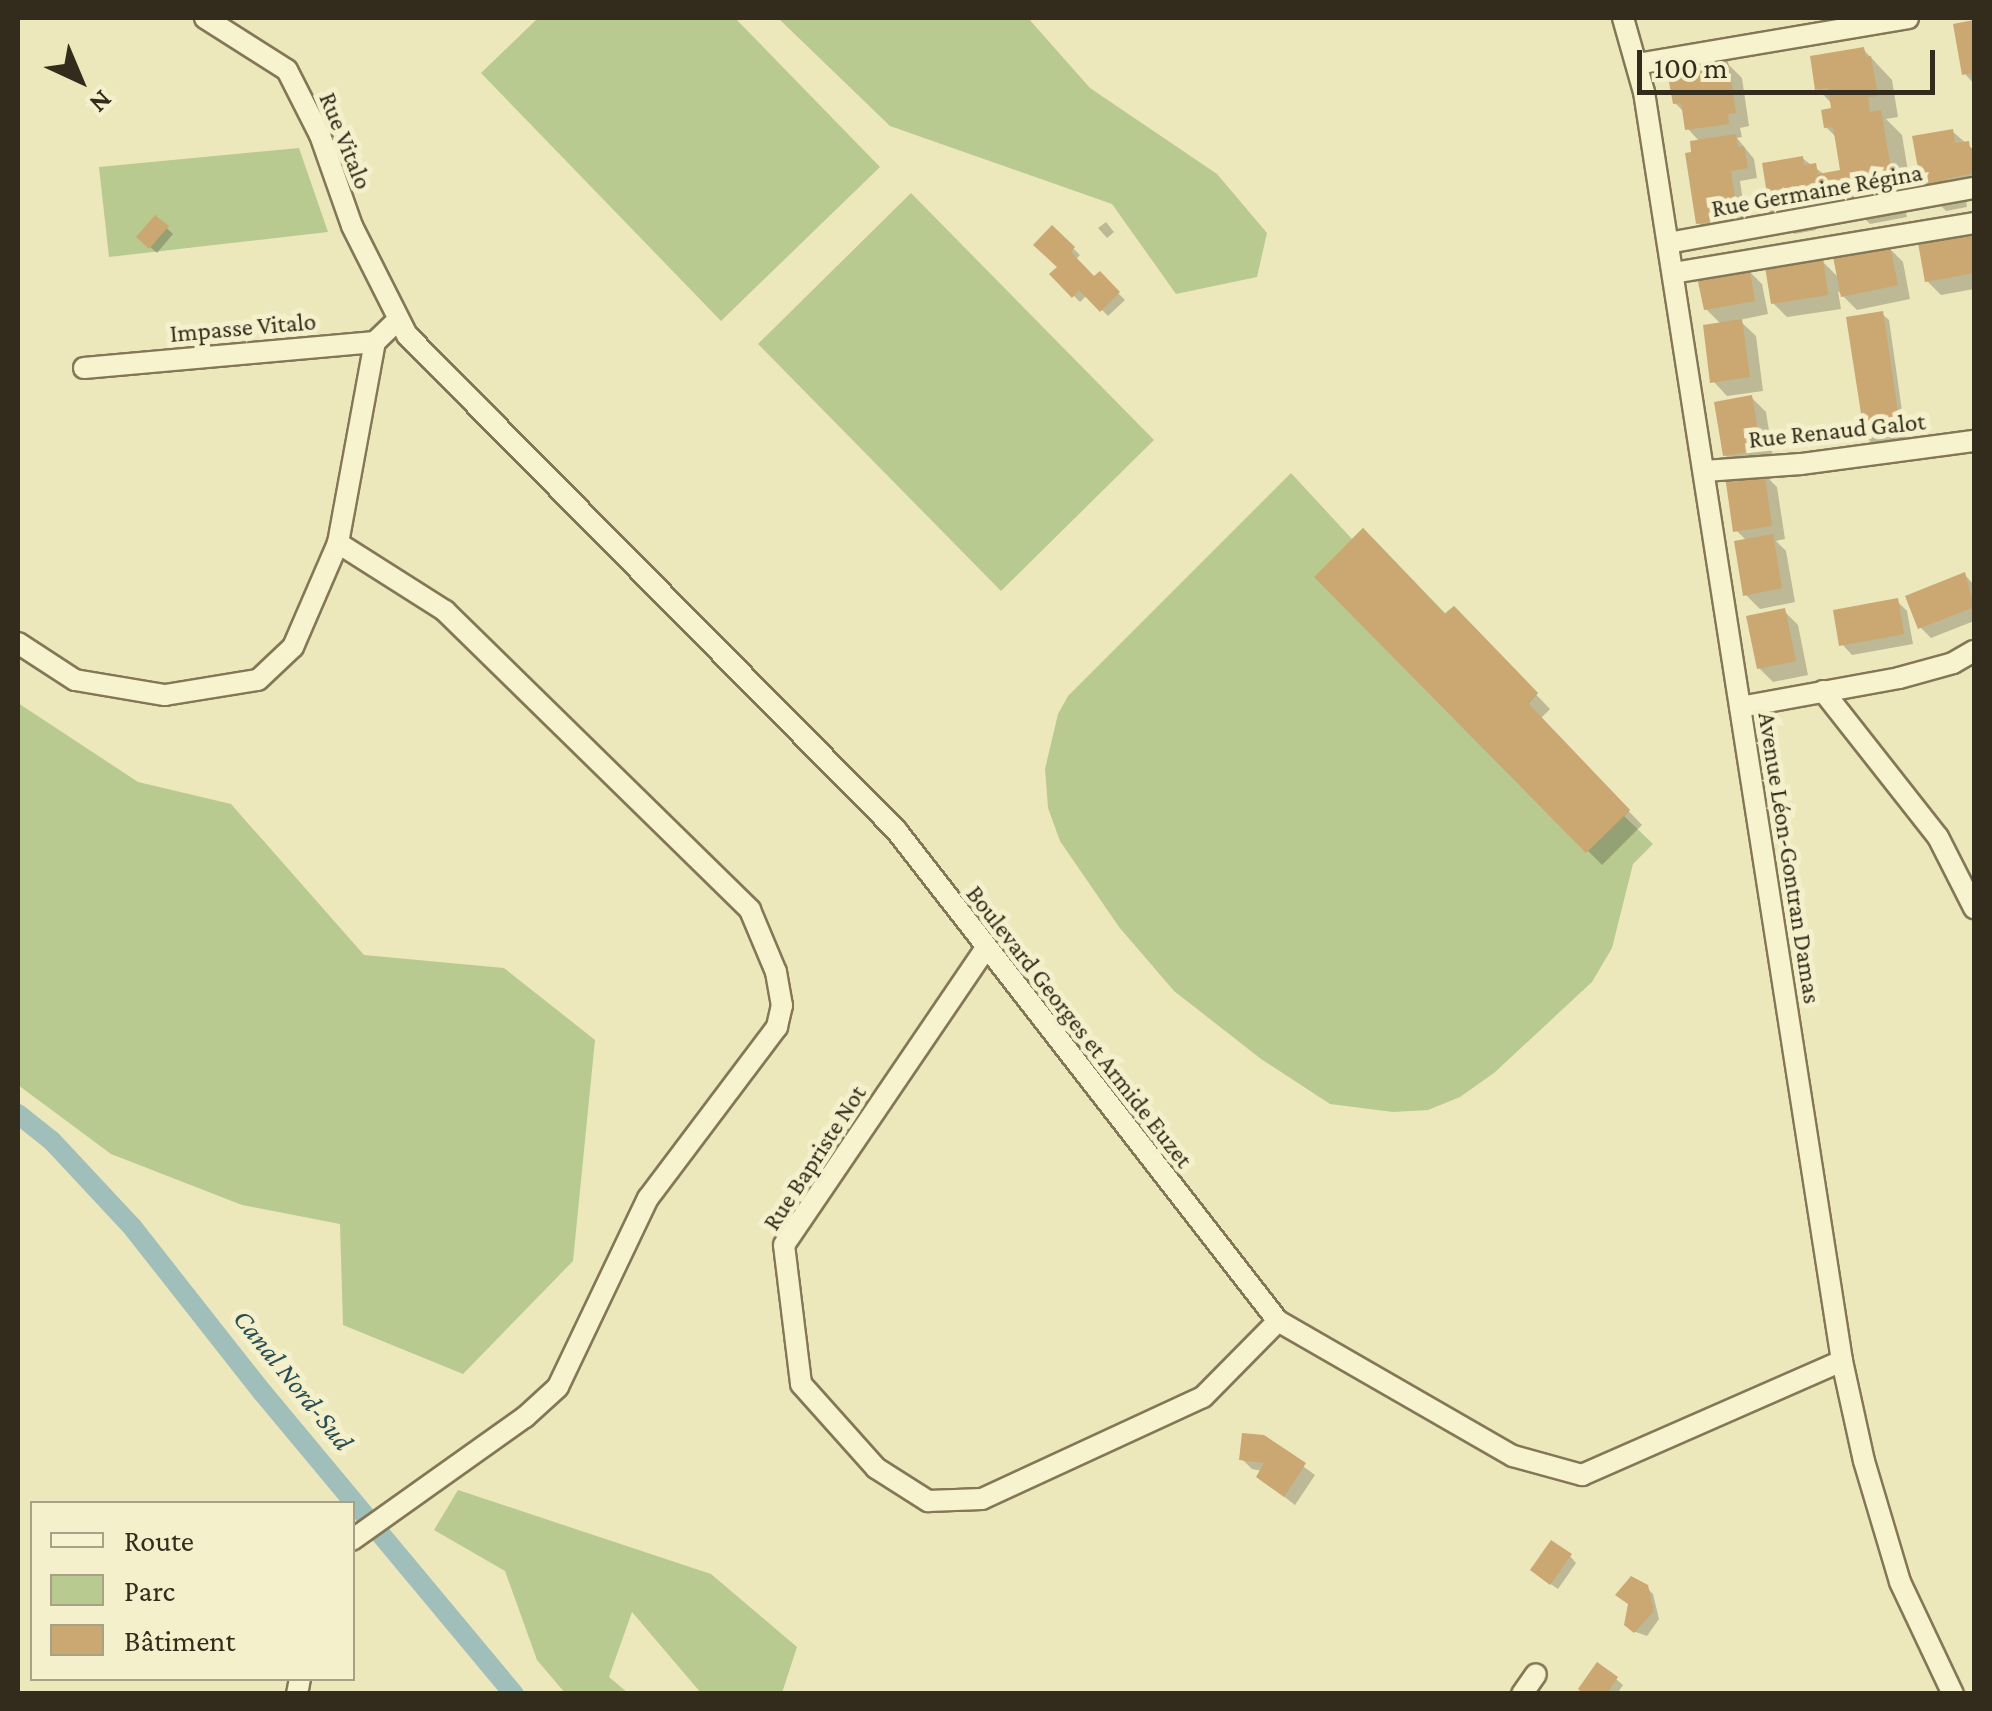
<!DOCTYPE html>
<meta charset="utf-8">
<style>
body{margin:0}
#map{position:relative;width:1992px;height:1711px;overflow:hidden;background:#ede7bc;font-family:"Crimson Pro",serif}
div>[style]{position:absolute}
.green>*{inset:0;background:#b9ca91}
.shadow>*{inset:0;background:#0003}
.canal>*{height:20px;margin:-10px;padding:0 10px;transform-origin:10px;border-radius:10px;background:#a0beba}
.building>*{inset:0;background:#cba772}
.roads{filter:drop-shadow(2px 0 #847756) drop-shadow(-2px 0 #847756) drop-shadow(0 2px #847756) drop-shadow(0 -2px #847756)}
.minor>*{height:20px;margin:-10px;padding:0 10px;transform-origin:10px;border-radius:10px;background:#f8f3cf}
span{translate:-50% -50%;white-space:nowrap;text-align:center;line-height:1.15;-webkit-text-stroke:10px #f4f0cc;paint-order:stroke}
.street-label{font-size:25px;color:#332b1b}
.water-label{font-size:28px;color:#2a4f53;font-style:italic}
.frame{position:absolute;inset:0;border:20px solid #332b1b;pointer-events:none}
.legend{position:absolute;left:30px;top:1501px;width:325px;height:180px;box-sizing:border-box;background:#f4f0cc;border:2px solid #a7a185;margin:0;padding:12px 18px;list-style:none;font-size:30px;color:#332b1b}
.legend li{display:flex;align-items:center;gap:20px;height:50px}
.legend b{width:50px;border:2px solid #a7a185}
.north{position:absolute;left:30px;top:30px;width:100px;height:100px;-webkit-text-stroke:8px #f4f0cc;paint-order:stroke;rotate:136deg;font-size:28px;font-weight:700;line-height:40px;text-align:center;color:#332b1b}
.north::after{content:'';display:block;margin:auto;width:35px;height:45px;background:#332b1b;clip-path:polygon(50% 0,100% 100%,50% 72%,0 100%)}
.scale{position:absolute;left:1637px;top:50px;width:298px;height:45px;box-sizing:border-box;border:5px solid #332b1b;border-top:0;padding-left:12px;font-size:30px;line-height:35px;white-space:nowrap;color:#332b1b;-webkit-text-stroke:8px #f4f0cc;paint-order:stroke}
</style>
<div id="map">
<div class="green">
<i style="clip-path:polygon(538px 18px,735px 18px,880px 167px,721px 321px,481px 73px)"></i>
<i style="clip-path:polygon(778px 18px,1028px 18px,1090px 88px,1217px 174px,1267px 233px,1257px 277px,1176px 294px,1112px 204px,890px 126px)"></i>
<i style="clip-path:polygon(299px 148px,328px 232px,109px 257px,99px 167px)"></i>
<i style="clip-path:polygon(911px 193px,1154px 440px,1001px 591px,758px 344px)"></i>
<i style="clip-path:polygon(1291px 473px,1352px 539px,1363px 528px,1445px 613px,1454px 606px,1538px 693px,1528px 704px,1630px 810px,1624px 816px,1653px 844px,1633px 864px,1612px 948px,1592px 982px,1494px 1073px,1460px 1097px,1428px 1110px,1393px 1112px,1330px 1104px,1261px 1059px,1174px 991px,1119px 927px,1060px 841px,1048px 808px,1045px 769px,1058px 714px,1068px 696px)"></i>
<i style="clip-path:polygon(18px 703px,138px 782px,231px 804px,364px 955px,504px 968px,595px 1040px,573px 1261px,463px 1374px,343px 1325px,340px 1224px,242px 1205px,111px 1154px,18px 1085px)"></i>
<i style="clip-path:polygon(458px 1490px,711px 1574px,797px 1647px,782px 1693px,701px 1693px,632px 1612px,609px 1677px,628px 1693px,565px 1693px,537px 1660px,505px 1571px,434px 1530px)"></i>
</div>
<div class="shadow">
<i style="clip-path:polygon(1974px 23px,1974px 84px,1965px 74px,1956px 26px)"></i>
<i style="clip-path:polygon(1863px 49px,1892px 80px,1898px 117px,1886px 119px,1902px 135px,1914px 208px,1905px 210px,1907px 217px,1870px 224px,1848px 202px,1845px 186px,1837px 187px,1842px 218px,1815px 222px,1816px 230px,1794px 234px,1773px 212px,1802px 158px,1825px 175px,1844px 178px,1838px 139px,1826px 127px,1833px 105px,1818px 89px)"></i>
<i style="clip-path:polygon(1728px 64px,1742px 78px,1749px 126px,1740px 128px,1742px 137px,1737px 138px,1754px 159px,1757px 178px,1740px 181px,1747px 228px,1709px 234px,1698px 223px,1694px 154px,1700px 142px,1688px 129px,1685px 113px,1675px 103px)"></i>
<i style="clip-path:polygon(1952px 131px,1974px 150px,1974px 198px,1966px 200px,1967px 207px,1946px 211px,1924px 189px)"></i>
<i style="clip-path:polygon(156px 218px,173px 234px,157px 253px,139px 237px)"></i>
<i style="clip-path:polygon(1106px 222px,1114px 232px,1107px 238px,1098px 228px)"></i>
<i style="clip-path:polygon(1052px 228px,1080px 255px,1075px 260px,1094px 279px,1100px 275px,1125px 300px,1108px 316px,1087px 295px,1080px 302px,1074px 296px,1060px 267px)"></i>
<i style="clip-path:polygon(1974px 234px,1974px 289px,1941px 295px,1927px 281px,1920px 245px)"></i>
<i style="clip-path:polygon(1889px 248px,1903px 262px,1910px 299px,1857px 310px,1838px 291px,1841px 309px,1787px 317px,1773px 303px,1822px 261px,1840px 279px)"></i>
<i style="clip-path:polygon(1748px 270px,1762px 284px,1768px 314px,1739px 320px,1756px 336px,1763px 391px,1727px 396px,1713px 381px,1721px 324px,1706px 309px)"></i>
<i style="clip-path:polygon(1882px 314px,1889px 320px,1906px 439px,1873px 444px,1867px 438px)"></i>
<i style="clip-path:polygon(1752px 398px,1766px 412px,1774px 463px,1739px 469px,1725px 455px)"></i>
<i style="clip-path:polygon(1763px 473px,1777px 487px,1785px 539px,1776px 541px,1786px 551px,1795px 602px,1760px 609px,1745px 594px,1747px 541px,1736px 530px)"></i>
<i style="clip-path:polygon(1965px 575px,1974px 585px,1974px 621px,1931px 638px,1921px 628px,1908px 597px)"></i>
<i style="clip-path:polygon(1318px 577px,1446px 617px,1454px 609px,1550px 709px,1540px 719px,1642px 825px,1602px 865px)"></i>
<i style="clip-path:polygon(1897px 601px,1907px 611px,1913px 644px,1852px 655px,1842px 644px)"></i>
<i style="clip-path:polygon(1784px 611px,1798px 625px,1808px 675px,1773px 682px,1759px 668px)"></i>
<i style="clip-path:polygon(1263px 1437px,1315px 1475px,1295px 1505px,1259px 1477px,1262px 1471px,1252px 1469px,1242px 1459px)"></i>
<i style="clip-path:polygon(1570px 1556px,1576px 1563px,1558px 1589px,1539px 1576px)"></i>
<i style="clip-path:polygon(1646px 1587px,1653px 1594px,1659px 1619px,1647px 1636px,1633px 1631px)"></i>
<i style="clip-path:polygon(1616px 1679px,1623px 1685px,1617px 1694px,1586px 1694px)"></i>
</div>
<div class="canal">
<i style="left:18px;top:1114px;width:43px;rotate:38.5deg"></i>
<i style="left:52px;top:1141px;width:119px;rotate:47deg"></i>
<i style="left:133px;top:1228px;width:210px;rotate:51.8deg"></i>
<i style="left:263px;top:1393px;width:392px;rotate:50.2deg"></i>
</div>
<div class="building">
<i style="clip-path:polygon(1974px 20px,1974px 83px,1973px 83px,1971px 73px,1962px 75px,1953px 24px)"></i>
<i style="clip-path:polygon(1864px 47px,1866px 57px,1871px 56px,1878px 96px,1868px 97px,1870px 112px,1881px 110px,1894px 187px,1885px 189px,1886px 196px,1846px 203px,1842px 184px,1820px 188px,1822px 197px,1794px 201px,1796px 209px,1770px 213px,1762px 163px,1803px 156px,1804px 165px,1816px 163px,1818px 174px,1840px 170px,1833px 127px,1824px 128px,1821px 110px,1831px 108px,1828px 88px,1815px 90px,1810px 56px)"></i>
<i style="clip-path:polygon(1728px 61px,1736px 113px,1728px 114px,1729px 124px,1685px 130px,1681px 103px,1673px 104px,1669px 82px,1675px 81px,1673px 70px)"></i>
<i style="clip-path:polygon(1953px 129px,1955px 143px,1969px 141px,1970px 148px,1974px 148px,1974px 173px,1946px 179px,1947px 186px,1922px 190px,1912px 136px)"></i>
<i style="clip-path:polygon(1736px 134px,1738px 147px,1744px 146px,1748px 168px,1731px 171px,1738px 218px,1696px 224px,1685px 153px,1691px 152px,1690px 141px)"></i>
<i style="clip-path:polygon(155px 215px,169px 226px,149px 249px,136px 237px)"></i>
<i style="clip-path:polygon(1052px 225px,1075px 247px,1071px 252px,1094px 276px,1100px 271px,1120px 292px,1100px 312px,1079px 290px,1072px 298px,1049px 274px,1057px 267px,1033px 245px)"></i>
<i style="clip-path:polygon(1974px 232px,1974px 273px,1925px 282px,1918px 243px)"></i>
<i style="clip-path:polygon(1890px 246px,1898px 285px,1841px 297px,1833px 257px)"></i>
<i style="clip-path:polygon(1823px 258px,1828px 295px,1771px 304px,1765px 267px)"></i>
<i style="clip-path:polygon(1749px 267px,1755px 301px,1704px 310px,1697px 277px)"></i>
<i style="clip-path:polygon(1883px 311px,1901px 433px,1865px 439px,1846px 317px)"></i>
<i style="clip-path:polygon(1742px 319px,1750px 377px,1710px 383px,1703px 325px)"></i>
<i style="clip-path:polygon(1752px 395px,1761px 450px,1723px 456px,1714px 402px)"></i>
<i style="clip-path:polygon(1764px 470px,1772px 526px,1733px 532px,1725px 476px)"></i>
<i style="clip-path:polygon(1363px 528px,1445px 614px,1454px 606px,1538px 693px,1528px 703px,1630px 810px,1586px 853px,1314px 577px)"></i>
<i style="clip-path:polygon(1773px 534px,1782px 588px,1743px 596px,1734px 541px)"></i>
<i style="clip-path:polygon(1965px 572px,1974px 607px,1918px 629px,1905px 596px)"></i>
<i style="clip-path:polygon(1898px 598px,1904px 634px,1839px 646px,1833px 610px)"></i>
<i style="clip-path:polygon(1785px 608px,1796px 661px,1757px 669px,1746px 616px)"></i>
<i style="clip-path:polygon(1242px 1433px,1264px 1435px,1306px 1463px,1284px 1497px,1256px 1477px,1264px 1463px,1239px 1460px)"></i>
<i style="clip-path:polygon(1551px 1540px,1572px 1554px,1550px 1585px,1530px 1570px)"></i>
<i style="clip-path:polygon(1631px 1576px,1648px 1585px,1654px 1611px,1634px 1633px,1624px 1625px,1628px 1604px,1615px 1595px)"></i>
<i style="clip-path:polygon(1597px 1662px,1618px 1677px,1606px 1694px,1584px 1694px,1578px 1689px)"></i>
</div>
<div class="roads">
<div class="minor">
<i style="left:205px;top:18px;width:97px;rotate:32.4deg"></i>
<i style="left:287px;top:70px;width:73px;rotate:63.1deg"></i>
<i style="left:320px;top:135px;width:96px;rotate:70.6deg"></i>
<i style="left:352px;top:226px;width:122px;rotate:63.2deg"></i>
<i style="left:407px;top:335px;width:696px;rotate:45.35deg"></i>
<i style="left:896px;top:830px;width:622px;rotate:52.12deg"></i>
<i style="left:1278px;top:1321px;width:271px;rotate:29.9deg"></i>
<i style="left:1513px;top:1456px;width:72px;rotate:15.4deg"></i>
<i style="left:1582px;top:1475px;width:284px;rotate:-23.7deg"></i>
<i style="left:1623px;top:18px;width:77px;rotate:74.2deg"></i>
<i style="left:1644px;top:92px;width:1284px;rotate:81.13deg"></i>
<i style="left:1842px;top:1361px;width:102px;rotate:77.6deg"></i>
<i style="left:1864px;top:1461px;width:126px;rotate:73.4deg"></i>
<i style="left:1900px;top:1582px;width:124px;rotate:64.7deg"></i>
<i style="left:1637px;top:64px;width:275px;rotate:-9.6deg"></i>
<i style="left:1668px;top:243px;width:311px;rotate:-10.2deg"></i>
<i style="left:1673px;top:273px;width:305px;rotate:-9.4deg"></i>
<i style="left:84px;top:368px;width:292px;rotate:-5.1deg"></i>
<i style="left:375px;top:342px;width:32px;rotate:-44deg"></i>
<i style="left:1705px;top:471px;width:96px;rotate:-4.2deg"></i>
<i style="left:1801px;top:464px;width:175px;rotate:-7.6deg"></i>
<i style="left:338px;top:543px;width:127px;rotate:32.4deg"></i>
<i style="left:445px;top:611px;width:427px;rotate:44.4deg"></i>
<i style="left:750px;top:910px;width:67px;rotate:67.2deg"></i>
<i style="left:776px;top:972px;width:34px;rotate:80deg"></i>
<i style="left:782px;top:1005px;width:23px;rotate:103deg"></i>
<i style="left:777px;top:1027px;width:214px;rotate:127deg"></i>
<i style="left:648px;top:1198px;width:209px;rotate:115.5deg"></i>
<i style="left:558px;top:1387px;width:45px;rotate:137.7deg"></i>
<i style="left:525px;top:1417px;width:212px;rotate:144.6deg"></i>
<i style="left:18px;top:643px;width:68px;rotate:33deg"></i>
<i style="left:75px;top:680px;width:91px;rotate:9.5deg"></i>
<i style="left:165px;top:695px;width:94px;rotate:-9.2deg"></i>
<i style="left:258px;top:680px;width:48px;rotate:-43.3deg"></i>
<i style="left:293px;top:647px;width:113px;rotate:-66.6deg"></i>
<i style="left:338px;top:543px;width:204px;rotate:-79.6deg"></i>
<i style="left:1823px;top:691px;width:186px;rotate:51.8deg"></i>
<i style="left:1938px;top:837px;width:80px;rotate:63.1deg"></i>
<i style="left:1740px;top:707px;width:162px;rotate:-10.3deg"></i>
<i style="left:1899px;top:678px;width:56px;rotate:-15.5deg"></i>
<i style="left:1953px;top:663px;width:24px;rotate:-30deg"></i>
<i style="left:986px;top:948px;width:359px;rotate:124.2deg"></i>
<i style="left:784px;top:1245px;width:140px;rotate:83deg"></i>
<i style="left:801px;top:1384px;width:113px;rotate:48.2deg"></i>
<i style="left:876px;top:1468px;width:62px;rotate:32.4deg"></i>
<i style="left:928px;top:1501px;width:54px;rotate:-2.1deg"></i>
<i style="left:982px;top:1499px;width:243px;rotate:-24.8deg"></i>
<i style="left:1203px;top:1397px;width:107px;rotate:-45.4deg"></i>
<i style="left:297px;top:1694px;width:16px;rotate:-79deg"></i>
<i style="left:1522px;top:1694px;width:24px;rotate:-55deg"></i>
</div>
</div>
<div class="street-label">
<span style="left:345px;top:141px;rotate:68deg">Rue Vitalo</span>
<span style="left:1817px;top:191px;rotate:-10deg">Rue Germaine Régina</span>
<span style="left:243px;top:328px;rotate:-5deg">Impasse Vitalo</span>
<span style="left:1837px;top:431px;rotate:-6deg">Rue Renaud Galot</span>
<span style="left:1789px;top:858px;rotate:81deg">Avenue Léon-Gontran Damas</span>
<span style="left:1079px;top:1027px;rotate:52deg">Boulevard Georges et Armide Euzet</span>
<span style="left:815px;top:1158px;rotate:-57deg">Rue Bapriste Not</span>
</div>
<div class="water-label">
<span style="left:293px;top:1380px;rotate:51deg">Canal Nord-Sud</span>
</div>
<div class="frame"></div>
<ul class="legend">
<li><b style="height:12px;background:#f8f3cf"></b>Route</li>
<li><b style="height:28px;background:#b9ca91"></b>Parc</li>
<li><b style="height:28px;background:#cba772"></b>Bâtiment</li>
</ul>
<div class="north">N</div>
<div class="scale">100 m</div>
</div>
